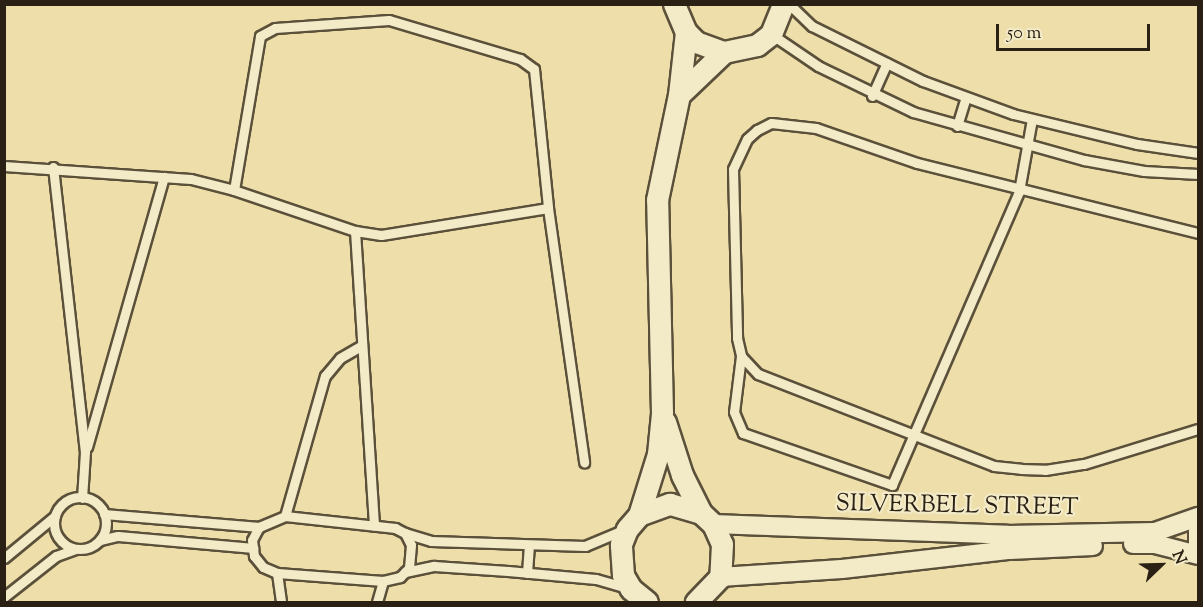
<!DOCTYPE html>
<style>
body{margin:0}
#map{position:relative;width:1203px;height:607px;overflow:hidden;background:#eddeaa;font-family:"Sorts Mill Goudy",serif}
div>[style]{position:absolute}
.roads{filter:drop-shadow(2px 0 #5b503a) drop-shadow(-2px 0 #5b503a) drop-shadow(0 2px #5b503a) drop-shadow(0 -2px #5b503a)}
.service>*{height:9px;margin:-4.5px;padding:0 4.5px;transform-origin:4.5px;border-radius:4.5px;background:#f3eac8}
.service>.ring{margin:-4.5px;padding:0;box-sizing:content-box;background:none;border:9px solid #f3eac8;border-radius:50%}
.minor>*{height:18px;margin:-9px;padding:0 9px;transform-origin:9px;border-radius:9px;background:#f3eac8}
.tertiary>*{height:21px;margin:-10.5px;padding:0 10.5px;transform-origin:10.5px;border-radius:10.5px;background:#f3eac8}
span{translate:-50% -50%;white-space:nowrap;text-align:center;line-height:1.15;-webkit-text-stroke:4.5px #f3eac8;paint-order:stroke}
.street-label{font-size:24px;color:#2a2014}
.frame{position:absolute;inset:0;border:6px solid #2a2014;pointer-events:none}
.north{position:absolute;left:1131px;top:535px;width:60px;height:60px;-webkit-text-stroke:4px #f3eac8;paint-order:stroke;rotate:67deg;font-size:16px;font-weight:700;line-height:24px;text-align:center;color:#2a2014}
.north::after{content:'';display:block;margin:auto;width:21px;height:27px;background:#2a2014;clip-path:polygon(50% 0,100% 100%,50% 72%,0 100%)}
.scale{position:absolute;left:996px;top:24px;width:154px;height:27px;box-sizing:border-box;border:3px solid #2a2014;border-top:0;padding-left:8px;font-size:18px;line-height:21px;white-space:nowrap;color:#2a2014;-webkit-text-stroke:4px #f3eac8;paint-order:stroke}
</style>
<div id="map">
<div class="roads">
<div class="service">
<i style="left:789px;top:4px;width:32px;rotate:44deg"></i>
<i style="left:812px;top:26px;width:124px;rotate:26.4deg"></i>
<i style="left:923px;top:81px;width:96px;rotate:20.1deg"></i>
<i style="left:1013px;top:114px;width:128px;rotate:13.6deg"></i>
<i style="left:1137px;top:144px;width:62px;rotate:8.4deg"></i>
<i style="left:771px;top:34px;width:57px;rotate:34.2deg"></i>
<i style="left:818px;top:66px;width:106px;rotate:25.8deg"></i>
<i style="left:913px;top:112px;width:178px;rotate:15.7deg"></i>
<i style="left:1084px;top:160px;width:61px;rotate:10.4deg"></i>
<i style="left:1144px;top:171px;width:54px;rotate:3.2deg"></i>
<i style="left:872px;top:96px;width:36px;rotate:-66deg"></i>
<i style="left:957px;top:126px;width:30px;rotate:-73deg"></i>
<i style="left:4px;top:166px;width:187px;rotate:4deg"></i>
<i style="left:191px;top:179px;width:44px;rotate:14.3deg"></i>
<i style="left:53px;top:167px;width:287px;rotate:83.6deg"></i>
<i style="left:85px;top:452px;width:46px;rotate:93.7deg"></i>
<i style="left:548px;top:208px;width:169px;rotate:170.8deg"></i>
<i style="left:381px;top:235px;width:26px;rotate:-171deg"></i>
<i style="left:355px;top:231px;width:128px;rotate:-161.3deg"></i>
<i style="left:234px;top:190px;width:156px;rotate:-80.4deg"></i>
<i style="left:260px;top:36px;width:17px;rotate:-28deg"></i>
<i style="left:275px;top:28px;width:114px;rotate:-4deg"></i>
<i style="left:389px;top:20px;width:137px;rotate:16.6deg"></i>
<i style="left:520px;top:59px;width:17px;rotate:36deg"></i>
<i style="left:534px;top:69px;width:140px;rotate:84.2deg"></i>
<i style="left:548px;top:208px;width:257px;rotate:81.9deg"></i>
<i style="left:355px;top:231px;width:295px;rotate:86.3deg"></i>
<i style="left:1198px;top:233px;width:290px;rotate:-166deg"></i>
<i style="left:917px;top:163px;width:107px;rotate:-160.9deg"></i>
<i style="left:816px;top:128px;width:45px;rotate:-173.7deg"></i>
<i style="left:771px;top:123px;width:16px;rotate:153deg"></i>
<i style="left:757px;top:130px;width:13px;rotate:138deg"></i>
<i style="left:747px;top:139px;width:33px;rotate:115deg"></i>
<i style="left:733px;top:169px;width:169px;rotate:88.6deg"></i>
<i style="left:737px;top:338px;width:18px;rotate:77deg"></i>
<i style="left:741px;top:356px;width:25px;rotate:47deg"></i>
<i style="left:758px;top:374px;width:253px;rotate:21.3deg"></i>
<i style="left:994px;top:466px;width:27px;rotate:6deg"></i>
<i style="left:1021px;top:469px;width:24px;rotate:2deg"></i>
<i style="left:1045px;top:470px;width:39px;rotate:-9deg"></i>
<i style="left:1084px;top:464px;width:119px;rotate:-17.1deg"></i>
<i style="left:741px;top:356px;width:56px;rotate:97.1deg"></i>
<i style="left:734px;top:412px;width:23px;rotate:67deg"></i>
<i style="left:743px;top:433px;width:158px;rotate:19.2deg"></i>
<i style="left:892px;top:485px;width:320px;rotate:-66.6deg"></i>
<i style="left:1019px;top:191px;width:73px;rotate:-79.8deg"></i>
<i style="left:87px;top:447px;width:281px;rotate:-74.1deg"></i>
<i class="ring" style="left:54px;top:497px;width:43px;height:43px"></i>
<i style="left:104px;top:514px;width:156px;rotate:4.8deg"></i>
<i style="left:259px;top:527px;width:28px;rotate:-23deg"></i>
<i style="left:285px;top:516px;width:111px;rotate:6.2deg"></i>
<i style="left:395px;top:528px;width:11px;rotate:27deg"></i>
<i style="left:405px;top:533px;width:13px;rotate:63deg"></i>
<i style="left:411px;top:545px;width:23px;rotate:95deg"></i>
<i style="left:409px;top:568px;width:13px;rotate:135deg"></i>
<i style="left:400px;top:577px;width:17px;rotate:167deg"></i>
<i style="left:383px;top:581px;width:106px;rotate:-175.7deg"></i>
<i style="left:277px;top:573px;width:15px;rotate:-157deg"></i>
<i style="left:263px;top:567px;width:14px;rotate:-129deg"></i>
<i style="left:254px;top:556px;width:16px;rotate:-97deg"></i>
<i style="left:252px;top:540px;width:15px;rotate:-62deg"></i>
<i style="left:285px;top:516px;width:146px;rotate:-74.1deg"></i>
<i style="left:325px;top:376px;width:23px;rotate:-50deg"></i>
<i style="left:340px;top:358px;width:24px;rotate:-30deg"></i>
<i style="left:405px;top:533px;width:27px;rotate:17deg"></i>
<i style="left:431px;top:541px;width:154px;rotate:1.9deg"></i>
<i style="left:585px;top:546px;width:41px;rotate:-22.8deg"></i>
<i style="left:100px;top:540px;width:18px;rotate:-13deg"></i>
<i style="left:118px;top:536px;width:136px;rotate:5.1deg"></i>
<i style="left:4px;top:558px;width:66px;rotate:-39.5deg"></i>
<i style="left:405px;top:572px;width:30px;rotate:-12deg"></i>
<i style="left:434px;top:566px;width:74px;rotate:3.9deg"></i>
<i style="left:508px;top:571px;width:88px;rotate:5.2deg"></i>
<i style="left:596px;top:579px;width:33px;rotate:16deg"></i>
<i style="left:277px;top:573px;width:29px;rotate:82deg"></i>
<i style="left:527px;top:573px;width:27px;rotate:-86deg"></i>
<i style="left:4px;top:597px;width:66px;rotate:-38.3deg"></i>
<i style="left:56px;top:556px;width:20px;rotate:-20deg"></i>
<i style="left:377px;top:602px;width:22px;rotate:-74deg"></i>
</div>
<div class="minor">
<i style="left:713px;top:524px;width:295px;rotate:2.1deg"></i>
<i style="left:1008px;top:535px;width:147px;rotate:-1.2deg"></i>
<i style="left:1155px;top:532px;width:46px;rotate:-19.2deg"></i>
<i style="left:1198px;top:531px;width:13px;rotate:90deg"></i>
<i style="left:1133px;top:544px;width:22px"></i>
<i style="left:1155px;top:544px;width:44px;rotate:14.3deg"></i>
<i style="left:720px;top:577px;width:122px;rotate:-3.8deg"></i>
<i style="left:842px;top:569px;width:169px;rotate:-6.5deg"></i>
<i style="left:1010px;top:550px;width:83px;rotate:-2.8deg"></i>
</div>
<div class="tertiary">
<i style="left:674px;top:4px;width:30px;rotate:67deg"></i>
<i style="left:686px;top:32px;width:14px;rotate:45deg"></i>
<i style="left:696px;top:42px;width:30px;rotate:20deg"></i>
<i style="left:724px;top:52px;width:34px;rotate:-12deg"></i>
<i style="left:757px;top:45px;width:18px;rotate:-38deg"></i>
<i style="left:771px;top:34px;width:32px;rotate:-68deg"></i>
<i style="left:679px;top:95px;width:62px;rotate:-43.7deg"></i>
<i style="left:665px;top:422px;width:56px;rotate:72.2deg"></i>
<i style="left:682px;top:475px;width:42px;rotate:63.4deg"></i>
<i style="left:639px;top:515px;width:64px;rotate:-72.7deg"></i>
<i style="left:658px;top:454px;width:41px;rotate:-84.4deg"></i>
<i style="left:662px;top:413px;width:213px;rotate:-91.3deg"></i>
<i style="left:657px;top:200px;width:107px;rotate:-78.2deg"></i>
<i style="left:679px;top:95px;width:63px;rotate:-83.7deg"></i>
<i style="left:647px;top:602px;width:21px;rotate:-141deg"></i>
<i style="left:631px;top:589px;width:16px;rotate:-120deg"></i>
<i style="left:623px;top:575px;width:31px;rotate:-94deg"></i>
<i style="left:621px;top:544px;width:16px;rotate:-68deg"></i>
<i style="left:627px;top:529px;width:18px;rotate:-49deg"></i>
<i style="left:639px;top:515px;width:33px;rotate:-20deg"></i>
<i style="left:670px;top:504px;width:32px;rotate:16deg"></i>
<i style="left:701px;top:513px;width:16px;rotate:43deg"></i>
<i style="left:713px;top:524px;width:22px;rotate:66deg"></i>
<i style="left:722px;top:544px;width:33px;rotate:93deg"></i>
<i style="left:720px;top:577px;width:35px;rotate:134deg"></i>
</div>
</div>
<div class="street-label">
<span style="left:957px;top:507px;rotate:1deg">SILVERBELL STREET</span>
</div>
<div class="frame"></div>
<div class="north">N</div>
<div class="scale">50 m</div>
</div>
